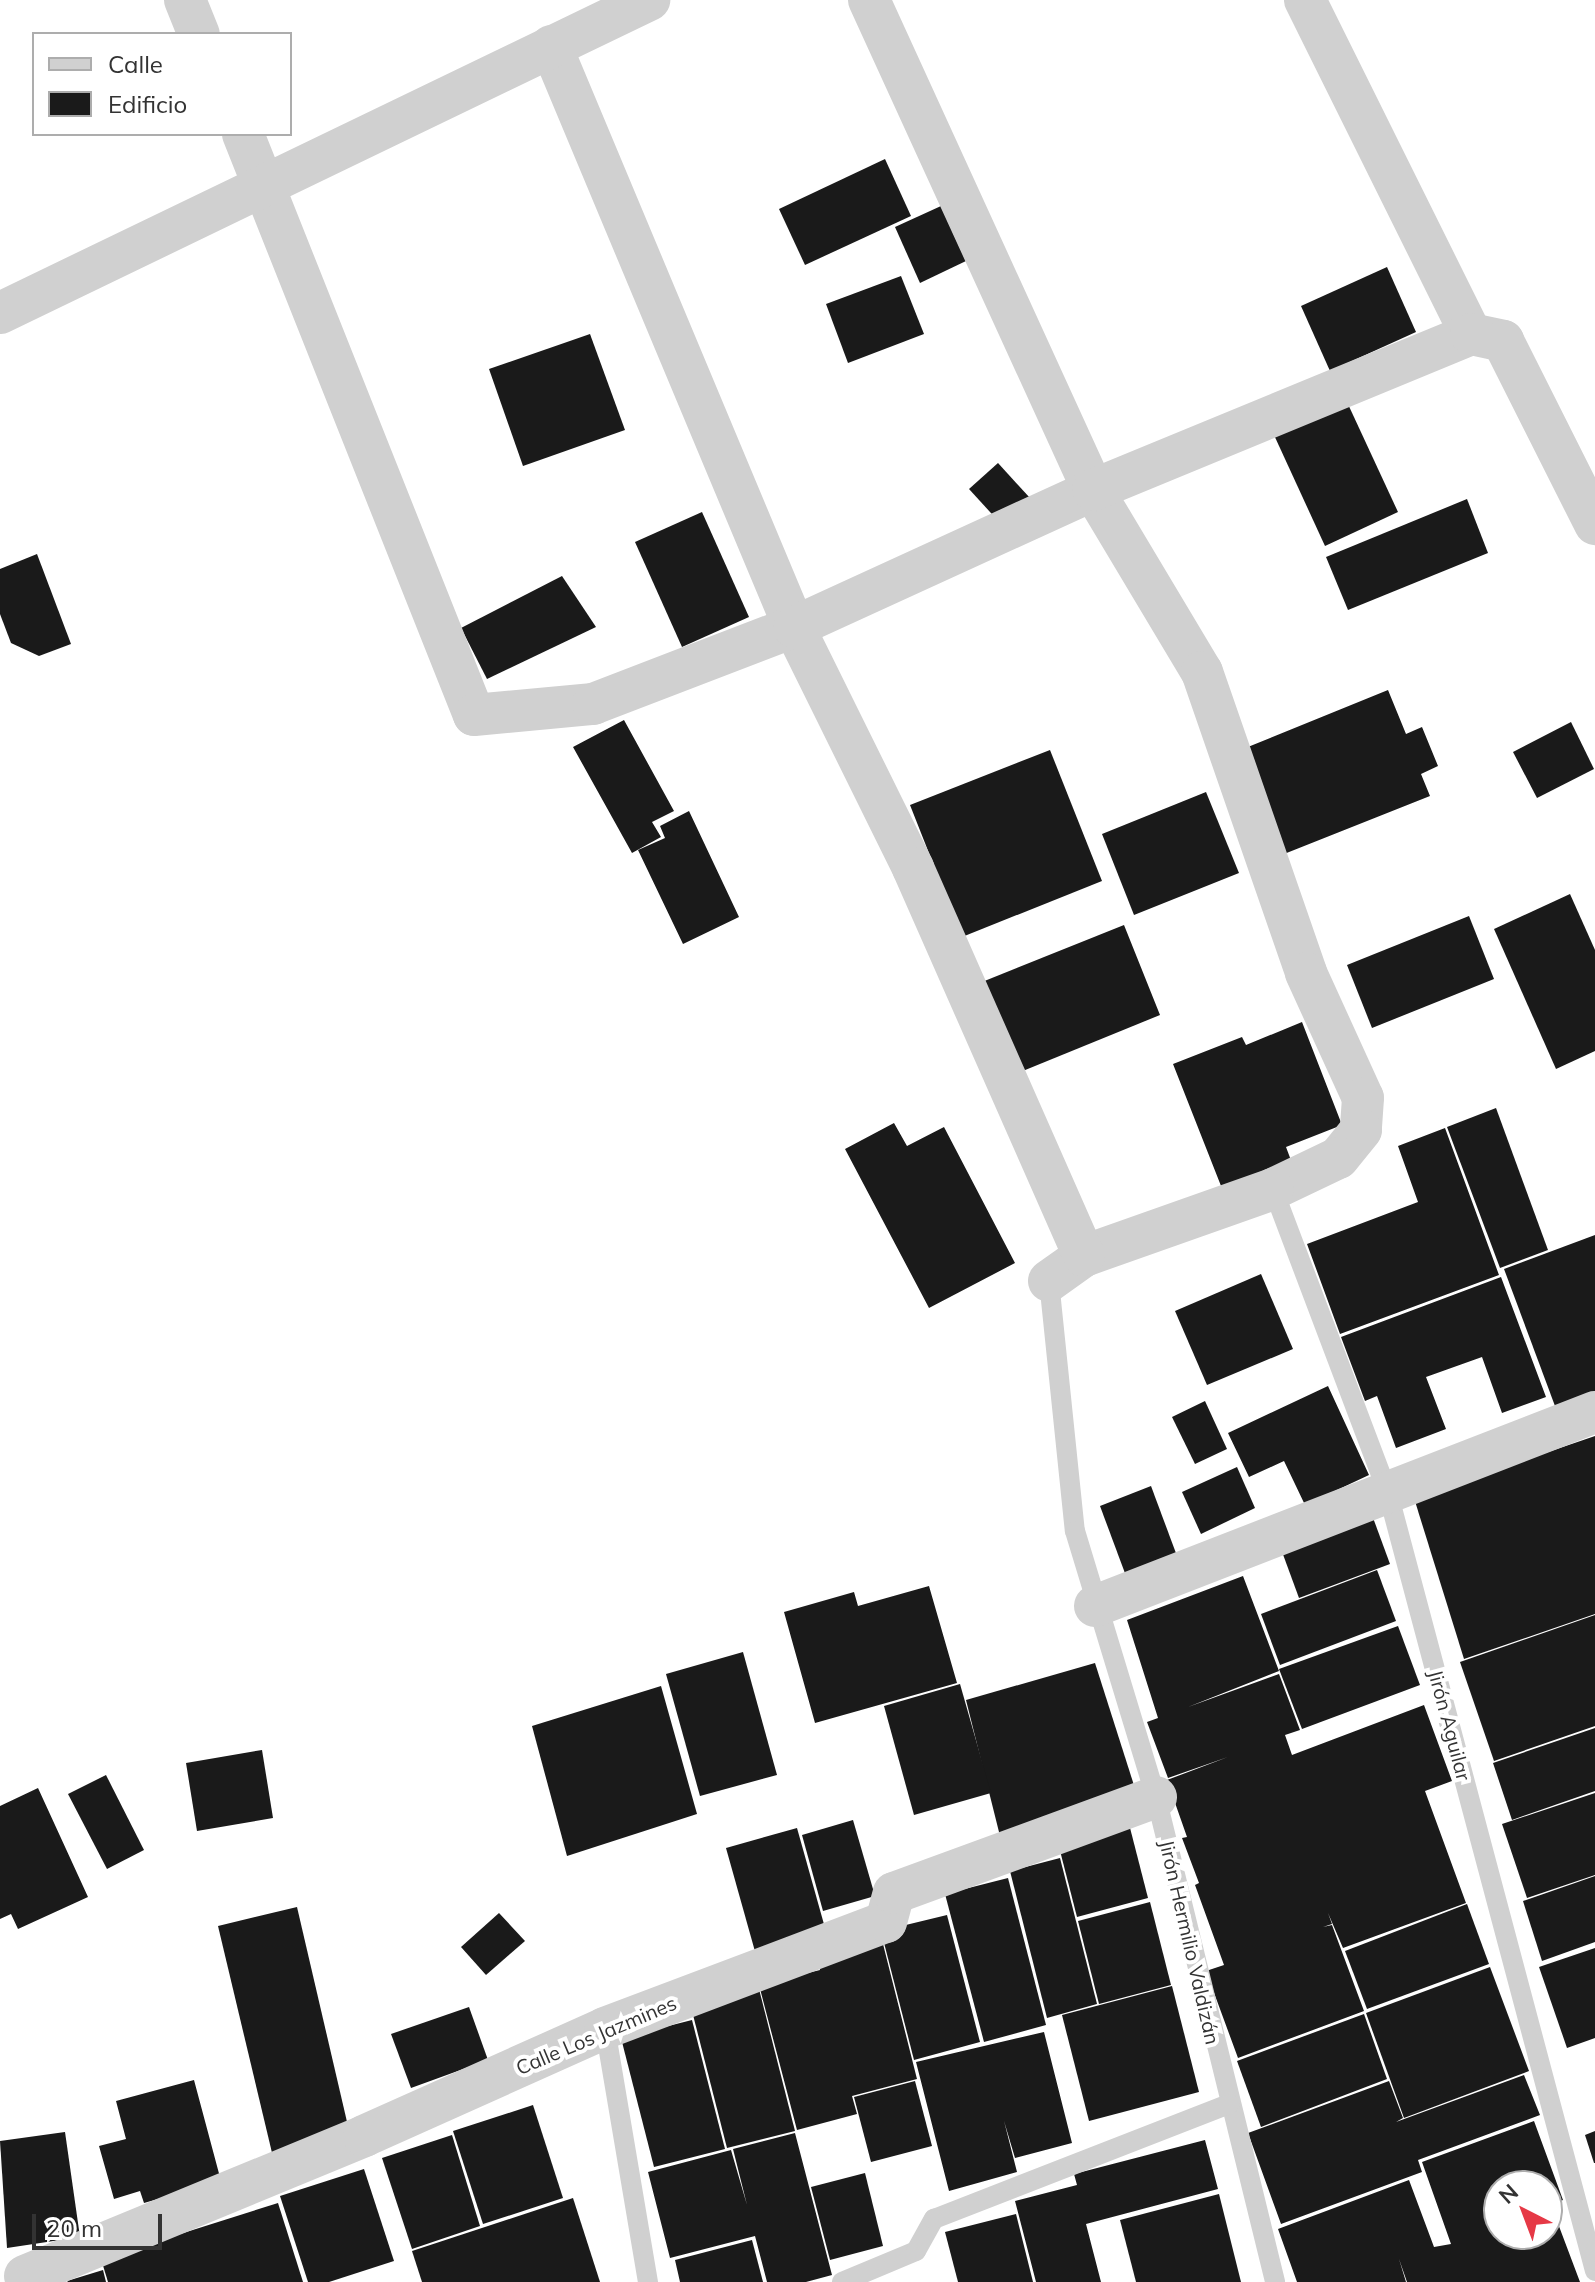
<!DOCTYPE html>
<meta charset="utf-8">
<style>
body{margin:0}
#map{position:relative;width:1595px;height:2282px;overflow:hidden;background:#fff;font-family:Mulish,sans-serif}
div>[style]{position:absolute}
.building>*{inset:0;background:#1a1a1a}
.lane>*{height:20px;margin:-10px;padding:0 10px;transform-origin:10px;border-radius:10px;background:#d0d0d0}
.street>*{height:42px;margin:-21px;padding:0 21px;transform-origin:21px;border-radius:21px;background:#d0d0d0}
span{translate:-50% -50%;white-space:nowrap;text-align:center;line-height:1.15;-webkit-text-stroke:8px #fff;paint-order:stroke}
.street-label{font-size:20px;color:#333}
.legend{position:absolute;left:32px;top:32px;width:260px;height:104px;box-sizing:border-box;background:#fff;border:2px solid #adadad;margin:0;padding:10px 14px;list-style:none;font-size:24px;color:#333}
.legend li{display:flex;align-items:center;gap:16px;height:40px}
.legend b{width:40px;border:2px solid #adadad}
.north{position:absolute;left:1483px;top:2170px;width:80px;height:80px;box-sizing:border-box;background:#fff;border:2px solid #adadad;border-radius:50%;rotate:318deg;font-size:22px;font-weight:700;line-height:32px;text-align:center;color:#333}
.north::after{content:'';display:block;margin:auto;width:28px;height:36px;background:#e63946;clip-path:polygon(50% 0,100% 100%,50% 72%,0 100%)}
.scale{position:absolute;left:32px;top:2214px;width:130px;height:36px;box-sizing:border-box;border:4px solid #333;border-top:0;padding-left:10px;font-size:24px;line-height:28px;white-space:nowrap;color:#333;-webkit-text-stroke:6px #fff;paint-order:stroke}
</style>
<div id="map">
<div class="building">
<i style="clip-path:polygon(885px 159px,911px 216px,805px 265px,779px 209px)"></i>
<i style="clip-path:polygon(941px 206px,966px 261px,920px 283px,895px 227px)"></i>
<i style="clip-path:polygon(1387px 267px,1416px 332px,1330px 371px,1301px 306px)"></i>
<i style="clip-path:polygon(901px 276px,924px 334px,848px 363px,826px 304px)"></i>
<i style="clip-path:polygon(590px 334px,625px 430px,523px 466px,489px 369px)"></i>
<i style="clip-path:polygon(1347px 402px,1398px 512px,1325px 546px,1274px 435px)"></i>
<i style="clip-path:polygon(998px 463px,1030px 498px,1001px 524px,969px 489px)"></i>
<i style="clip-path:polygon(1467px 499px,1488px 553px,1348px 610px,1326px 557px)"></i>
<i style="clip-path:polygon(702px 512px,749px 617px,682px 647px,635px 542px)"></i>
<i style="clip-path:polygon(37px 554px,71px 644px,39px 656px,11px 643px,0 614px,0 569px)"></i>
<i style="clip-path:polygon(562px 576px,596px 627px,487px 679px,461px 628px)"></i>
<i style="clip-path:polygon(1388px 690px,1406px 734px,1422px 727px,1438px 766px,1421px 774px,1430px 796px,1279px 856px,1238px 751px)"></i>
<i style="clip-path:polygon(624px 720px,674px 811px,652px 822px,661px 837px,632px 853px,573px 747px)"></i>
<i style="clip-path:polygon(1571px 722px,1594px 769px,1537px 798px,1513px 752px)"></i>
<i style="clip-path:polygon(1050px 750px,1102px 881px,962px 937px,910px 805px)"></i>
<i style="clip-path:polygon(1206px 792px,1239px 873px,1134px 915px,1102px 834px)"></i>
<i style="clip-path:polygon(689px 811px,739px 917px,683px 944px,638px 850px,665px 838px,660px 826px)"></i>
<i style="clip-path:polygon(1570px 894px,1595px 950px,1595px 1051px,1556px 1069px,1494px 929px)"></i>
<i style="clip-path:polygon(1469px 916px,1494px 979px,1372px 1028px,1347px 965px)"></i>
<i style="clip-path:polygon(1124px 925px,1160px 1015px,1013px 1075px,977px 984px)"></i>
<i style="clip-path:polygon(1302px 1022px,1342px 1125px,1286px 1147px,1292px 1163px,1223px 1191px,1173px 1064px,1242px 1037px,1246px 1045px)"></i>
<i style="clip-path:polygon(1496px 1108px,1548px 1250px,1500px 1268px,1447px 1127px)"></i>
<i style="clip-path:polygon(894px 1123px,907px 1146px,944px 1127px,1015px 1263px,929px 1308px,845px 1149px)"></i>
<i style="clip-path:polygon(1445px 1128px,1499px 1275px,1340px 1334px,1307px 1244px,1418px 1202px,1398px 1146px)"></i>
<i style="clip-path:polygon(1595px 1235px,1595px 1391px,1555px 1406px,1504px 1269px)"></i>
<i style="clip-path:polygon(1261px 1274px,1293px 1349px,1207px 1385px,1175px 1311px)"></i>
<i style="clip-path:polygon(1501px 1277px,1546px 1397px,1502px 1413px,1482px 1357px,1426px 1377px,1446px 1429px,1396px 1448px,1377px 1396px,1365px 1401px,1341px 1337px)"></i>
<i style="clip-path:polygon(1328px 1386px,1369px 1475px,1305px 1505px,1284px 1461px,1249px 1477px,1228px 1433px)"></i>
<i style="clip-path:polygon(1205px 1401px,1227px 1449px,1195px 1464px,1172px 1417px)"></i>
<i style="clip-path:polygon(1595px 1436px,1595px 1614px,1464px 1659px,1414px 1498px)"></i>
<i style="clip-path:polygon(1237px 1467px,1255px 1508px,1201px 1534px,1182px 1492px)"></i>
<i style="clip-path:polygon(1151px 1486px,1180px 1564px,1129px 1584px,1100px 1506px)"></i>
<i style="clip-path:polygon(1372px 1515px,1390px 1564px,1299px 1598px,1281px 1549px)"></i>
<i style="clip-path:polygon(1377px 1570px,1396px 1621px,1280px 1665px,1261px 1614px)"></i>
<i style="clip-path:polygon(1243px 1576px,1279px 1671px,1188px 1707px,1279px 1674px,1300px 1730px,1285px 1735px,1292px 1755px,1424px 1705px,1452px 1781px,1425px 1791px,1466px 1903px,1343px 1948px,1328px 1913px,1332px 1924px,1323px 1927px,1332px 1925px,1364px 2011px,1238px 2058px,1206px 1971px,1224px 1965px,1195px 1885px,1199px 1883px,1182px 1838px,1187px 1837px,1167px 1780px,1228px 1757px,1168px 1778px,1147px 1722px,1158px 1718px,1127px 1620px)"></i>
<i style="clip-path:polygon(929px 1586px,957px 1683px,815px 1723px,784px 1612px,854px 1592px,858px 1606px)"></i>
<i style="clip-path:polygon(1595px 1615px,1595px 1726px,1494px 1761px,1460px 1662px)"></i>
<i style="clip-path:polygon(1398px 1626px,1420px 1685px,1302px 1729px,1279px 1669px)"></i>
<i style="clip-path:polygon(743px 1652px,777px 1775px,700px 1796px,666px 1674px)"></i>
<i style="clip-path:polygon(1095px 1663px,1139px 1801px,1001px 1840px,966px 1700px)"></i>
<i style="clip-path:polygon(960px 1684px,991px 1793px,914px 1815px,884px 1706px)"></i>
<i style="clip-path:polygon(661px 1686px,697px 1814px,567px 1856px,532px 1726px)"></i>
<i style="clip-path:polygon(1595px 1728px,1595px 1791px,1512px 1820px,1493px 1763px)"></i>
<i style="clip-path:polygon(262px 1750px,273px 1818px,197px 1831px,186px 1763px)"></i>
<i style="clip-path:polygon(106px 1775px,144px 1850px,107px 1869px,68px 1794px)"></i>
<i style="clip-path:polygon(38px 1788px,88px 1897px,18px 1929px,11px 1914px,0 1919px,0 1806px)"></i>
<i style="clip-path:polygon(1595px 1793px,1595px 1875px,1527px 1898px,1502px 1824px)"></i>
<i style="clip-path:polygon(853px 1820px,875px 1896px,823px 1911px,802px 1835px)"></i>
<i style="clip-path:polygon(1128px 1820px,1148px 1898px,1077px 1917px,1057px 1839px)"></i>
<i style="clip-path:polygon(797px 1828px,827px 1935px,756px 1955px,726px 1848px)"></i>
<i style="clip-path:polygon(1060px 1858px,1097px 2004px,1047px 2018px,1010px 1871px)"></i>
<i style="clip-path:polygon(1595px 1876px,1595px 1942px,1542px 1961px,1523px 1901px)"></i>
<i style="clip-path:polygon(1008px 1878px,1046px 2025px,984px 2042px,945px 1894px)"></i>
<i style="clip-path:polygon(1150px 1902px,1171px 1985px,1099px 2004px,1078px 1921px)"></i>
<i style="clip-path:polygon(1467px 1904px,1489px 1964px,1367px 2009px,1345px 1951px)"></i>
<i style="clip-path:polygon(297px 1907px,351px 2139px,273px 2157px,218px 1926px)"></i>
<i style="clip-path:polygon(499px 1913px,525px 1941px,486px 1975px,461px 1947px)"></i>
<i style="clip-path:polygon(947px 1915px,980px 2042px,914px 2060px,881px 1931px)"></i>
<i style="clip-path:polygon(883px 1944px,917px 2079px,852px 2096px,857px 2114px,797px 2130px,759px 1985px,820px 1970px,818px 1961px)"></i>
<i style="clip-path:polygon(1595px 1948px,1595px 2038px,1567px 2048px,1539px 1967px)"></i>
<i style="clip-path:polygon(1490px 1967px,1529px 2071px,1404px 2118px,1366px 2013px)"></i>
<i style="clip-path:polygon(1172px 1986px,1199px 2092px,1089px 2121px,1062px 2015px)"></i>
<i style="clip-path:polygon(759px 1989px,795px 2131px,727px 2148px,691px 2007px)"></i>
<i style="clip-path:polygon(469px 2007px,488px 2060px,411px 2088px,391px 2034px)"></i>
<i style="clip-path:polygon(1364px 2014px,1387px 2079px,1261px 2127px,1237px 2061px)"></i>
<i style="clip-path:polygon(692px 2020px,725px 2149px,654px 2167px,621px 2038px)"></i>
<i style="clip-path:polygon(1044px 2032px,1072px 2143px,1015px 2158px,1004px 2121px,1017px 2172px,949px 2191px,916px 2062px)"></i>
<i style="clip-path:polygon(1524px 2075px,1540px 2115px,1418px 2160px,1422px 2172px,1281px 2224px,1248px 2133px,1389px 2081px,1403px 2118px,1396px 2122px)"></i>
<i style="clip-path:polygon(194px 2080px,221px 2181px,144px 2203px,140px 2191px,114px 2199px,99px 2146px,126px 2139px,116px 2101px)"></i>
<i style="clip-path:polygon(915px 2081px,932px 2146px,871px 2162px,854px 2097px)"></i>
<i style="clip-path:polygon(533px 2105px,563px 2198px,483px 2224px,453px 2131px)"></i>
<i style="clip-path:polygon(evenodd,1534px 2121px,1563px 2200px,1551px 2205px,1580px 2282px,1407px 2282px,1399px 2259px,1406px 2282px,1297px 2282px,1278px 2229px,1409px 2180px,1434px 2247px,1451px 2244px,1422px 2162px,1534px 2121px,1499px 2186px,1547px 2186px,1547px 2234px,1499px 2234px,1499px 2186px)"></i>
<i style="clip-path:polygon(1595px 2131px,1595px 2163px,1594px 2163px,1585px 2135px)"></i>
<i style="clip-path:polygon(65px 2132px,80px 2237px,7px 2248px,0 2141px)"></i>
<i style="clip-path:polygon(795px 2133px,832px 2275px,806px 2282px,767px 2282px,755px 2236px,670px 2258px,648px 2172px,731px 2150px,747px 2205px,733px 2149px)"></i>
<i style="clip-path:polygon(452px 2135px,480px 2226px,412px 2249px,382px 2158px)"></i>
<i style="clip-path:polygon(1205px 2140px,1218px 2189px,1086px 2224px,1101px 2282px,1036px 2282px,1015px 2201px,1077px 2185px,1074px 2174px)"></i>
<i style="clip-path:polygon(364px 2169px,394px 2261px,329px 2282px,308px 2282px,280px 2196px)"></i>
<i style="clip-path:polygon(865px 2173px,883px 2246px,830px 2260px,811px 2187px)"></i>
<i style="clip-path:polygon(1219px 2194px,1241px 2282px,1136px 2282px,1120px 2220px)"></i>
<i style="clip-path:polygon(573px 2198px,600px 2282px,422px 2282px,412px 2251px)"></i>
<i style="clip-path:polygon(278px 2203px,303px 2282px,108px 2282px,101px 2259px)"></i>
<i style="clip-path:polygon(1016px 2214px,1033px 2282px,958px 2282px,945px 2232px)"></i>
<i style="clip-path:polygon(752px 2240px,763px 2282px,680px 2282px,675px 2260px)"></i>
<i style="clip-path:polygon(103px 2270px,106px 2282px,68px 2282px,67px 2281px)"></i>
</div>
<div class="lane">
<i style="left:1273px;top:1189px;width:325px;rotate:69.3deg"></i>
<i style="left:1388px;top:1493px;width:805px;rotate:75.1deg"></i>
<i style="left:1049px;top:1281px;width:251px;rotate:84.1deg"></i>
<i style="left:1075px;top:1531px;width:278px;rotate:73.1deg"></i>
<i style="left:1156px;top:1797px;width:499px;rotate:76.2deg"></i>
<i style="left:605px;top:2028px;width:258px;rotate:80.4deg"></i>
<i style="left:842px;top:2282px;width:80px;rotate:-22.7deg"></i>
<i style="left:916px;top:2251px;width:37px;rotate:-61deg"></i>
<i style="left:934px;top:2219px;width:317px;rotate:-21.3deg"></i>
</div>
<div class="street">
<i style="left:185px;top:0;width:37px;rotate:68deg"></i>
<i style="left:869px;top:0;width:539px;rotate:65.43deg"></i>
<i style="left:1093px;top:490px;width:212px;rotate:59.1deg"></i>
<i style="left:1202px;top:672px;width:318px;rotate:70.9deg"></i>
<i style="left:1306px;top:973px;width:137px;rotate:65.5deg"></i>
<i style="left:1363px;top:1098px;width:32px;rotate:94deg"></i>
<i style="left:1361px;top:1130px;width:36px;rotate:129deg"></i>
<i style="left:1338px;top:1158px;width:72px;rotate:154.5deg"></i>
<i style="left:1273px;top:1189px;width:201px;rotate:160.5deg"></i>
<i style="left:1084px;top:1256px;width:43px;rotate:144.5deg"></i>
<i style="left:1305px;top:0;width:373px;rotate:63.6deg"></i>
<i style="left:551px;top:46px;width:630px;rotate:67.3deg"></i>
<i style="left:794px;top:627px;width:269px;rotate:63.7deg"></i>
<i style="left:913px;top:868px;width:424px;rotate:66.2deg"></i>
<i style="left:243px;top:134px;width:625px;rotate:68.32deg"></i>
<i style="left:474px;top:715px;width:120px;rotate:-5.3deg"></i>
<i style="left:593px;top:704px;width:215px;rotate:-21deg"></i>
<i style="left:794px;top:627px;width:329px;rotate:-24.6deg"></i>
<i style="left:1093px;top:490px;width:409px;rotate:-22.4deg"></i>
<i style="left:1471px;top:334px;width:33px;rotate:12deg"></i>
<i style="left:1503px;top:341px;width:205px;rotate:63.3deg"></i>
<i style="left:0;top:313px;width:721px;rotate:-25.75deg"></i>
<i style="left:1095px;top:1606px;width:536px;rotate:-21.21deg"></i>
<i style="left:25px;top:2276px;width:367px;rotate:-22.4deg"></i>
<i style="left:364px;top:2136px;width:264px;rotate:-24.1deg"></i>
<i style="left:605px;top:2028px;width:300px;rotate:-20.7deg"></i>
<i style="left:886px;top:1922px;width:30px;rotate:-75deg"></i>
<i style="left:894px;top:1893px;width:279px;rotate:-20.1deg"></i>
</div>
<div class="street-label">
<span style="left:1450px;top:1725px;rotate:75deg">Jirón Aguilar</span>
<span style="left:1190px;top:1942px;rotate:77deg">Jirón Hermilio Valdizán</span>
<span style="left:596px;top:2035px;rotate:-23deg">Calle Los Jazmines</span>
</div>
<ul class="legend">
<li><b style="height:10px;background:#d0d0d0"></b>Calle</li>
<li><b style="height:22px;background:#1a1a1a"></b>Edificio</li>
</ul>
<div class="north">N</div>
<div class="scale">20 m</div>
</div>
